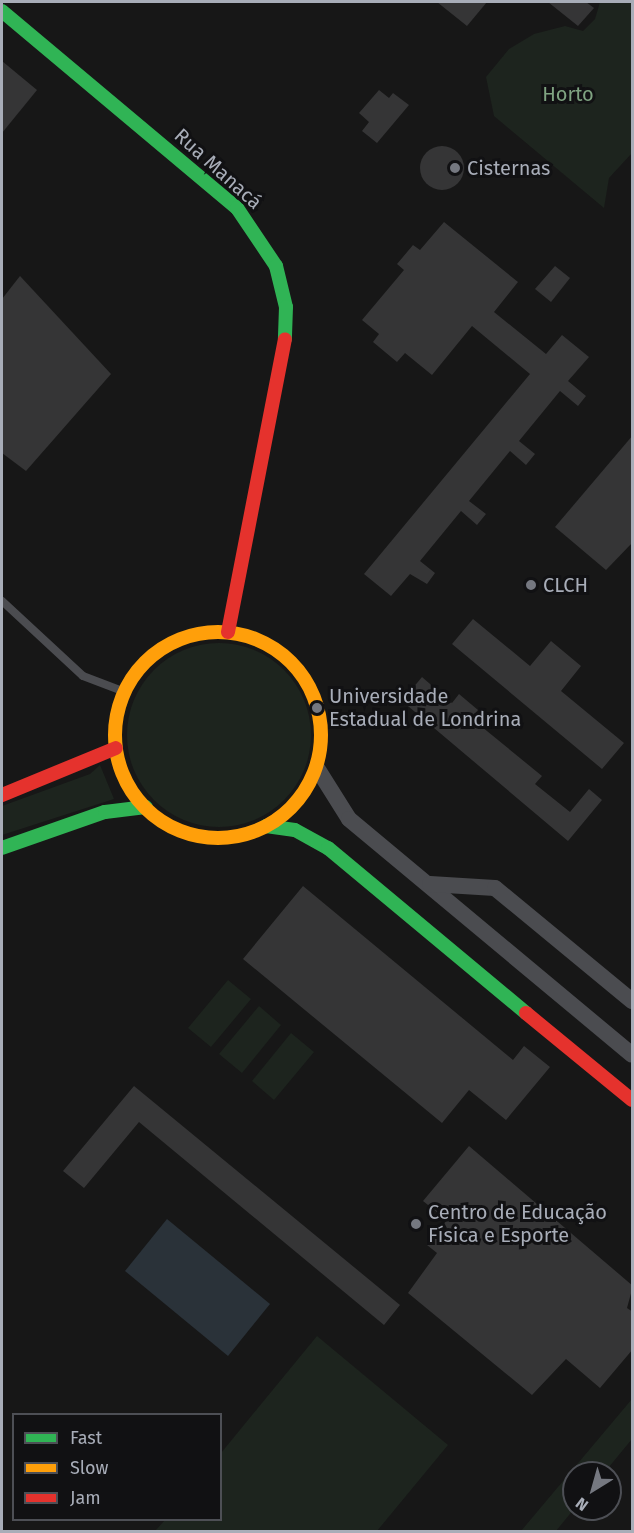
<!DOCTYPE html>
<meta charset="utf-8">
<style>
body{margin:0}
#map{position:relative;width:634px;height:1533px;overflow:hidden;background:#171717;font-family:"Fira Sans",sans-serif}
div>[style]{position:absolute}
.green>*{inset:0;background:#1d241e}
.round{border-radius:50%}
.water>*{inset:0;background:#2a3239}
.building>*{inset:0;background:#353536}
.lane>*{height:8px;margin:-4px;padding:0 4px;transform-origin:4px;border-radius:4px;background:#4b4c50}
.street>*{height:16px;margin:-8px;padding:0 8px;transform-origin:8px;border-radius:8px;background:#4b4c50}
.fast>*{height:14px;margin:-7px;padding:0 7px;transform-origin:7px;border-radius:7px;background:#30b455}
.slow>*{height:14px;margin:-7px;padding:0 7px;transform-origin:7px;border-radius:7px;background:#ff9f0a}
.slow>.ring{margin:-7px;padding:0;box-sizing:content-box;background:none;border:14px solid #ff9f0a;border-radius:50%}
.jam>*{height:14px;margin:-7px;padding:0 7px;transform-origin:7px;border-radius:7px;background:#e5322d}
.dots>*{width:16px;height:16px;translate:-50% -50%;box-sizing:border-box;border:3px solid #111113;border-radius:50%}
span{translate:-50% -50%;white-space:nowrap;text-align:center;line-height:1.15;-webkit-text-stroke:6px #111113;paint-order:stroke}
.park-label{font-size:20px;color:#7fa381}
.poi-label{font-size:20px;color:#a8adb8}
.left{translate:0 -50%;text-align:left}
.street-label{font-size:20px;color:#a8adb8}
.frame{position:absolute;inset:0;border:3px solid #a8adb8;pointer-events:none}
.legend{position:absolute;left:12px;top:1413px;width:210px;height:108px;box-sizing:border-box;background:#111113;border:2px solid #4d4f55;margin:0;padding:8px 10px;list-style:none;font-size:18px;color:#a8adb8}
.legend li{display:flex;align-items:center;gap:12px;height:30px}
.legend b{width:30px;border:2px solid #4d4f55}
.north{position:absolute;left:562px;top:1461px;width:60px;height:60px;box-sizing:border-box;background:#111113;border:2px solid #4d4f55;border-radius:50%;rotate:217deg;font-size:16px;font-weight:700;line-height:24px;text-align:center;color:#a8adb8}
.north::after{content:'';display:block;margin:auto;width:21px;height:27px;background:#757880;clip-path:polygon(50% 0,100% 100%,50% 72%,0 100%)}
</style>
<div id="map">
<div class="green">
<i style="clip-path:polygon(600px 2px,632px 2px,632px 153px,609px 178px,604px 208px,494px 116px,486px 77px,509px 49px,534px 34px,565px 26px,583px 31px,595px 19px)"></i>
<i class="round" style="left:127px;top:643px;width:184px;height:184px"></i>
<i style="clip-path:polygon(100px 765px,114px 799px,2px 835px,2px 806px,90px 774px)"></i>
<i style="clip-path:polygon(228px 980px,251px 999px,211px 1047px,188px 1028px)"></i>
<i style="clip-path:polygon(259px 1006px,281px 1025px,242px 1073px,219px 1054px)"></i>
<i style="clip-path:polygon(291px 1033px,314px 1052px,274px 1100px,252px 1081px)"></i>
<i style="clip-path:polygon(317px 1336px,448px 1445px,377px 1531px,155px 1531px,165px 1520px,220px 1520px,221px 1453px)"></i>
<i style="clip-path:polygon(632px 1399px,632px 1439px,604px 1473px,574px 1473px,574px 1509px,556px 1531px,521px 1531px)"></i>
</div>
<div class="water">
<i style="clip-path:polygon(167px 1219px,270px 1304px,228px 1356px,125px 1271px)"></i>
</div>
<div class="building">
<i style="clip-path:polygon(437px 2px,487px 2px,467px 26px)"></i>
<i style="clip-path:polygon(548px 2px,586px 2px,594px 8px,578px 26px)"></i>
<i style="clip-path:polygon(2px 61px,37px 90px,2px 133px)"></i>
<i style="clip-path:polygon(379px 90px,389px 98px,393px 93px,409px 105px,377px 143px,362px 131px,369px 122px,359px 113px)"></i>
<i class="round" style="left:420px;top:146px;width:44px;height:44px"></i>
<i style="clip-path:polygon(444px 222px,518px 282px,494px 312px,546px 354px,562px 335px,589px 357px,568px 381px,586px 396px,578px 406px,560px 391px,519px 441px,535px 454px,526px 465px,510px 451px,469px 501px,486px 514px,477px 525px,461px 511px,420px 561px,435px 573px,427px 584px,410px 574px,391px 596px,364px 574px,530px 374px,472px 326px,432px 375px,405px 353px,397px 362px,373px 342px,379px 334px,362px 320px,404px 270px,397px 264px,413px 245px,420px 250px)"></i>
<i style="clip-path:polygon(555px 266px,570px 278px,551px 302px,535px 289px)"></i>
<i style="clip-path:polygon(20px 276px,111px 374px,26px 471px,2px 453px,2px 299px)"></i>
<i style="clip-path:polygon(633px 435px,633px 542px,606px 570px,555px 527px)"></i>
<i style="clip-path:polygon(473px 619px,530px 666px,551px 641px,581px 666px,561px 691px,624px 743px,602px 769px,452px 644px)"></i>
<i style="clip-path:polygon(422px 677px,452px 703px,459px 694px,478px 710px,471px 718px,542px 776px,535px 784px,570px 812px,589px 789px,602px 800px,568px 841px,402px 701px)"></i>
<i style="clip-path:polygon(303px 886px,513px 1060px,524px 1046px,550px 1067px,506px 1120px,469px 1090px,442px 1123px,243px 959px)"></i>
<i style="clip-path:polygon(134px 1086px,400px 1305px,384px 1325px,139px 1122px,84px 1188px,63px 1171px)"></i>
<i style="clip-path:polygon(469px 1146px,633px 1286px,627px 1308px,633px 1312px,633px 1349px,600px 1388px,566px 1359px,532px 1395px,408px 1293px,437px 1253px,427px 1245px,447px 1220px,423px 1201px)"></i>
</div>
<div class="lane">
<i style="left:2px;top:601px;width:110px;rotate:42.8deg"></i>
<i style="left:83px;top:676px;width:45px;rotate:20.9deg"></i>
</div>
<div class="street">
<i style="left:317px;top:768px;width:60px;rotate:57.9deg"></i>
<i style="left:349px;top:819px;width:368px;rotate:39.8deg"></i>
<i style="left:430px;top:884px;width:65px;rotate:3.5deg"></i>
<i style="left:495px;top:888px;width:178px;rotate:39.5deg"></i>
</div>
<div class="fast">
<i style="left:2px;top:11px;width:307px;rotate:40deg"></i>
<i style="left:237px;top:208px;width:70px;rotate:56.1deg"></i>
<i style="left:276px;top:266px;width:42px;rotate:76.3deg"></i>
<i style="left:286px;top:307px;width:32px;rotate:92deg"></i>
<i style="left:266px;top:826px;width:29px;rotate:8deg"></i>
<i style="left:295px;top:830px;width:38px;rotate:29deg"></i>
<i style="left:328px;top:848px;width:258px;rotate:39.8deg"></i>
<i style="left:2px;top:848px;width:109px;rotate:-19.3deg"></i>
<i style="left:105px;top:812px;width:41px;rotate:-7deg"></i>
</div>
<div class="slow">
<i class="ring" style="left:115px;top:632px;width:192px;height:192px"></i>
</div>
<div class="jam">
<i style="left:228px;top:632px;width:298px;rotate:-79deg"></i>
<i style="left:2px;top:795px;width:123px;rotate:-22.4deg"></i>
<i style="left:526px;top:1013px;width:137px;rotate:39.4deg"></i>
</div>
<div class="dots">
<i style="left:455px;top:168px;background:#757880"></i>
<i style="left:531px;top:585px;background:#757880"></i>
<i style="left:317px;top:708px;background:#757880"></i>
<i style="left:416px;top:1224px;background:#757880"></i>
</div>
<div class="park-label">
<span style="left:568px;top:94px">Horto</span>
</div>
<div class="poi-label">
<span class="left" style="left:467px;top:168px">Cisternas</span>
<span class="left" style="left:543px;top:585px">CLCH</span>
<span class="left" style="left:329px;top:708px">Universidade<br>Estadual de Londrina</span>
<span class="left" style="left:428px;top:1224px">Centro de Educação<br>Física e Esporte</span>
</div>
<div class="street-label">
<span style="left:218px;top:169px;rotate:42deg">Rua Manacá</span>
</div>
<div class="frame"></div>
<ul class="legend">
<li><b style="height:8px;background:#30b455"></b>Fast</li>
<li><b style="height:8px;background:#ff9f0a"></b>Slow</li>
<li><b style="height:8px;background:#e5322d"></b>Jam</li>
</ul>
<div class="north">N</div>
</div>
